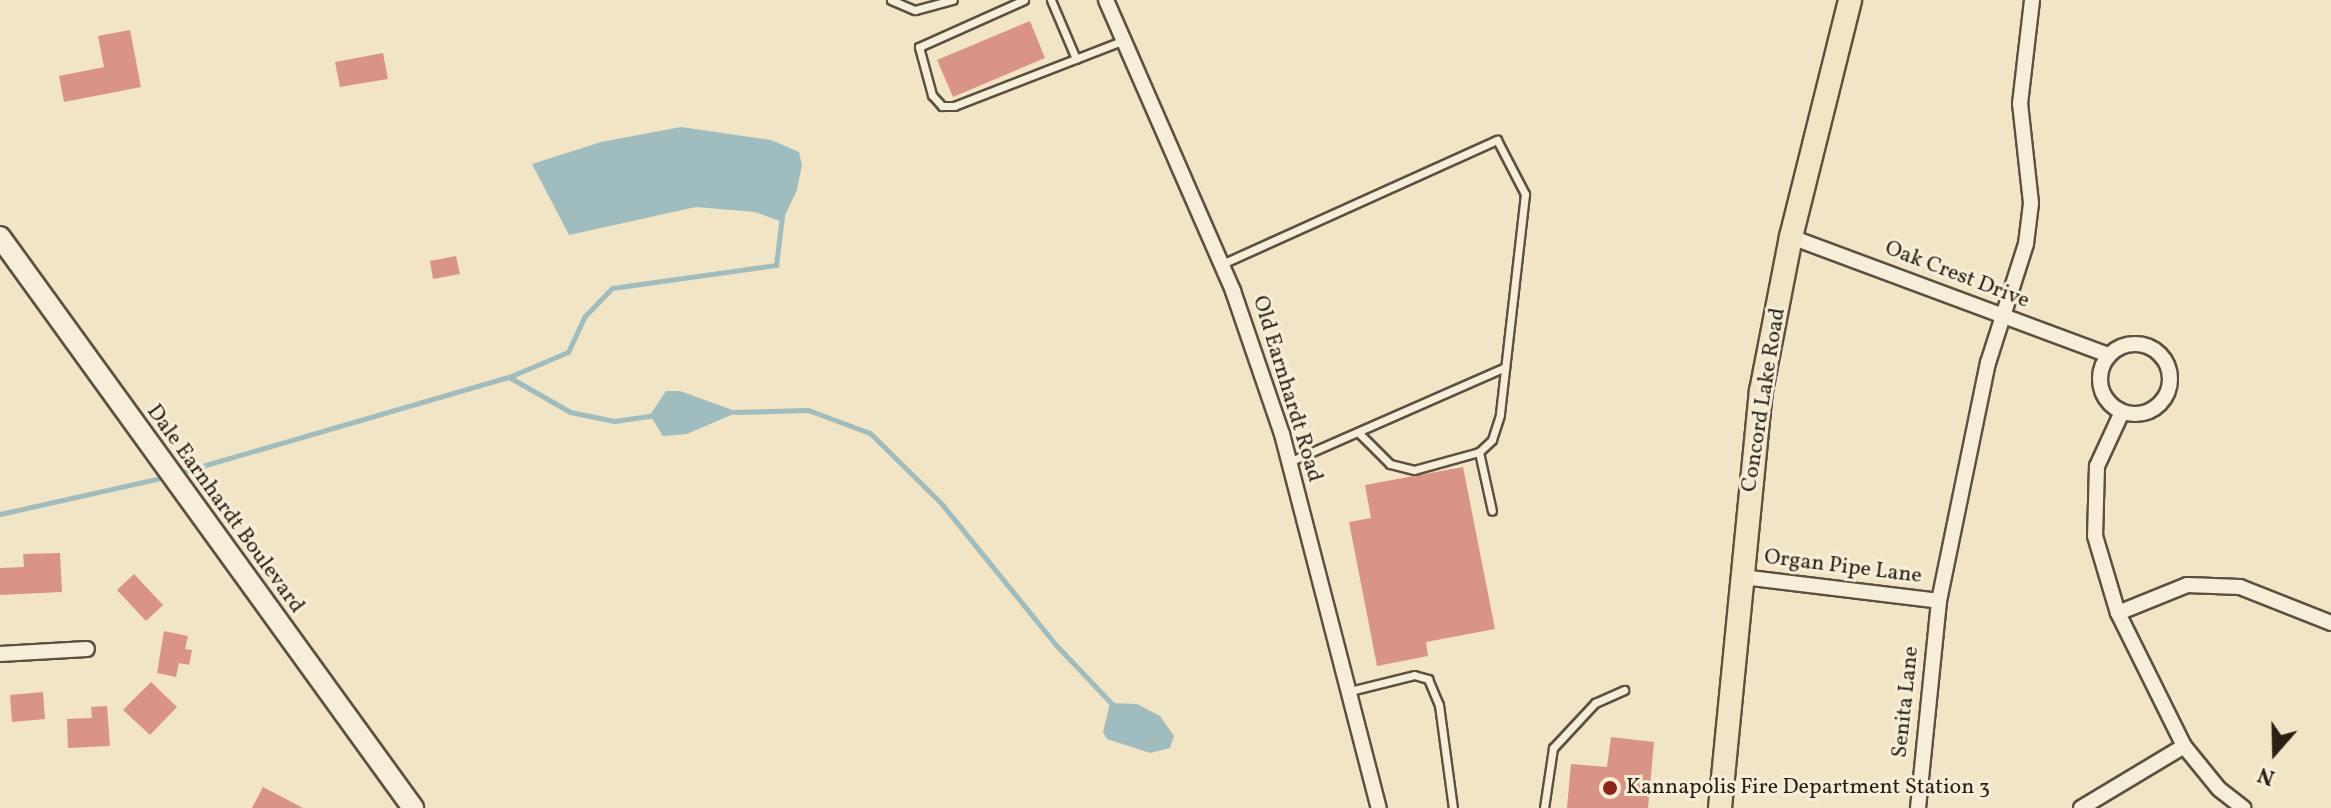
<!DOCTYPE html>
<style>
body{margin:0}
#map{position:relative;width:2331px;height:808px;overflow:hidden;background:#f1e5c5;font-family:Vollkorn,serif}
div>[style]{position:absolute}
.water>*{inset:0;background:#9fbcbf}
.stream>*{height:5px;margin:-2.5px;padding:0 2.5px;transform-origin:2.5px;border-radius:2.5px;background:#9fbcbf}
.building>*{inset:0;background:#da9486}
.roads{filter:drop-shadow(2px 0 #5c5040) drop-shadow(-2px 0 #5c5040) drop-shadow(0 2px #5c5040) drop-shadow(0 -2px #5c5040)}
.service>*{height:7px;margin:-3.5px;padding:0 3.5px;transform-origin:3.5px;border-radius:3.5px;background:#f6eed9}
.minor>*{height:14px;margin:-7px;padding:0 7px;transform-origin:7px;border-radius:7px;background:#f6eed9}
.minor>.ring{margin:-7px;padding:0;box-sizing:content-box;background:none;border:14px solid #f6eed9;border-radius:50%}
.secondary>*{height:20px;margin:-10px;padding:0 10px;transform-origin:10px;border-radius:10px;background:#f6eed9}
.primary>*{height:22px;margin:-11px;padding:0 11px;transform-origin:11px;border-radius:11px;background:#f1e5c5}
.dots>*{width:22px;height:22px;translate:-50% -50%;box-sizing:border-box;border:4px solid #f6eed9;border-radius:50%}
span{translate:-50% -50%;white-space:nowrap;text-align:center;line-height:1.15;-webkit-text-stroke:6px #f6eed9;paint-order:stroke}
.street-label{font-size:22px;color:#2a1f13}
.poi-label{font-size:22px;color:#2a1f13}
.left{translate:0 -50%;text-align:left}
.north{position:absolute;left:2235px;top:712px;width:80px;height:80px;-webkit-text-stroke:6px #f6eed9;paint-order:stroke;rotate:200deg;font-size:22px;font-weight:700;line-height:32px;text-align:center;color:#2a1f13}
.north::after{content:'';display:block;margin:auto;width:28px;height:36px;background:#2a1f13;clip-path:polygon(50% 0,100% 100%,50% 72%,0 100%)}
</style>
<div id="map">
<div class="water">
<i style="clip-path:polygon(681px 127px,771px 140px,799px 152px,802px 165px,797px 190px,782px 222px,755px 212px,696px 207px,569px 235px,532px 164px,601px 142px)"></i>
<i style="clip-path:polygon(666px 391px,680px 391px,738px 412px,687px 434px,663px 436px,650px 415px)"></i>
<i style="clip-path:polygon(1110px 703px,1137px 704px,1160px 716px,1174px 736px,1170px 748px,1150px 753px,1107px 739px,1103px 732px)"></i>
</div>
<div class="stream">
<i style="left:509px;top:377px;width:70px;rotate:29.8deg"></i>
<i style="left:570px;top:412px;width:45px;rotate:11.6deg"></i>
<i style="left:614px;top:421px;width:43px;rotate:-7.9deg"></i>
<i style="left:735px;top:412px;width:73px;rotate:-1.6deg"></i>
<i style="left:808px;top:410px;width:66px;rotate:20.4deg"></i>
<i style="left:870px;top:433px;width:100px;rotate:44.6deg"></i>
<i style="left:941px;top:503px;width:184px;rotate:51deg"></i>
<i style="left:1057px;top:646px;width:81px;rotate:46.5deg"></i>
<i style="left:178px;top:473px;width:345px;rotate:-16.2deg"></i>
<i style="left:509px;top:377px;width:64px;rotate:-23deg"></i>
<i style="left:568px;top:352px;width:40px;rotate:-65deg"></i>
<i style="left:585px;top:316px;width:39px;rotate:-46deg"></i>
<i style="left:612px;top:288px;width:166px;rotate:-8deg"></i>
<i style="left:776px;top:265px;width:49px;rotate:-83deg"></i>
<i style="left:0;top:514px;width:169px;rotate:-12.6deg"></i>
</div>
<div class="building">
<i style="clip-path:polygon(1030px 21px,1045px 58px,953px 97px,937px 60px)"></i>
<i style="clip-path:polygon(130px 30px,141px 87px,64px 102px,59px 76px,104px 67px,98px 36px)"></i>
<i style="clip-path:polygon(383px 53px,388px 79px,340px 87px,335px 62px)"></i>
<i style="clip-path:polygon(456px 256px,460px 274px,433px 279px,430px 261px)"></i>
<i style="clip-path:polygon(1463px 467px,1495px 629px,1426px 642px,1428px 656px,1377px 666px,1349px 522px,1371px 518px,1365px 485px)"></i>
<i style="clip-path:polygon(60px 553px,62px 592px,0 595px,0 568px,24px 567px,23px 554px)"></i>
<i style="clip-path:polygon(134px 574px,163px 605px,146px 621px,117px 590px)"></i>
<i style="clip-path:polygon(164px 631px,188px 636px,185px 649px,192px 650px,189px 665px,179px 663px,176px 677px,157px 673px)"></i>
<i style="clip-path:polygon(151px 682px,177px 707px,150px 735px,123px 710px)"></i>
<i style="clip-path:polygon(43px 692px,45px 719px,12px 722px,10px 695px)"></i>
<i style="clip-path:polygon(107px 706px,110px 746px,68px 748px,67px 719px,92px 718px,91px 707px)"></i>
<i style="clip-path:polygon(1611px 737px,1654px 742px,1648px 808px,1567px 808px,1571px 764px,1607px 767px)"></i>
<i style="clip-path:polygon(263px 787px,303px 808px,252px 808px)"></i>
</div>
<div class="roads">
<div class="service">
<i style="left:891px;top:0;width:26px;rotate:23deg"></i>
<i style="left:915px;top:10px;width:39px;rotate:-15deg"></i>
<i style="left:1024px;top:0;width:115px;rotate:155.9deg"></i>
<i style="left:919px;top:47px;width:50px;rotate:74.8deg"></i>
<i style="left:932px;top:95px;width:15px;rotate:48deg"></i>
<i style="left:942px;top:106px;width:12px"></i>
<i style="left:954px;top:106px;width:182px;rotate:-21.2deg"></i>
<i style="left:1051px;top:0;width:64px;rotate:67deg"></i>
<i style="left:1222px;top:264px;width:302px;rotate:-24.3deg"></i>
<i style="left:1497px;top:140px;width:61px;rotate:62.6deg"></i>
<i style="left:1525px;top:194px;width:222px;rotate:96.5deg"></i>
<i style="left:1500px;top:415px;width:26px;rotate:108deg"></i>
<i style="left:1492px;top:440px;width:18px;rotate:137deg"></i>
<i style="left:1479px;top:452px;width:67px;rotate:164.5deg"></i>
<i style="left:1414px;top:470px;width:25px;rotate:-166deg"></i>
<i style="left:1390px;top:464px;width:45px;rotate:-135deg"></i>
<i style="left:1479px;top:452px;width:60px;rotate:77.6deg"></i>
<i style="left:1289px;top:462px;width:236px;rotate:-23.7deg"></i>
<i style="left:1350px;top:691px;width:66px;rotate:-14deg"></i>
<i style="left:1414px;top:675px;width:15px;rotate:16deg"></i>
<i style="left:1428px;top:679px;width:28px;rotate:67deg"></i>
<i style="left:1439px;top:705px;width:104px;rotate:82.3deg"></i>
<i style="left:1544px;top:808px;width:61px;rotate:-81.5deg"></i>
<i style="left:1553px;top:748px;width:62px;rotate:-47deg"></i>
<i style="left:1595px;top:703px;width:32px;rotate:-24deg"></i>
</div>
<div class="minor">
<i style="left:1106px;top:0;width:318px;rotate:66.4deg"></i>
<i style="left:1233px;top:291px;width:151px;rotate:71.1deg"></i>
<i style="left:1282px;top:434px;width:386px;rotate:75.5deg"></i>
<i style="left:1791px;top:237px;width:338px;rotate:20.4deg"></i>
<i class="ring" style="left:2100px;top:344px;width:56px;height:56px"></i>
<i style="left:2122px;top:412px;width:60px;rotate:114.8deg"></i>
<i style="left:2097px;top:466px;width:70px;rotate:91.6deg"></i>
<i style="left:2095px;top:536px;width:80px;rotate:73.4deg"></i>
<i style="left:2118px;top:613px;width:148px;rotate:63.6deg"></i>
<i style="left:2184px;top:746px;width:55px;rotate:50.9deg"></i>
<i style="left:2219px;top:789px;width:31px;rotate:38deg"></i>
<i style="left:1742px;top:577px;width:198px;rotate:6.9deg"></i>
<i style="left:2118px;top:613px;width:74px;rotate:-22.1deg"></i>
<i style="left:2187px;top:585px;width:53px;rotate:2.2deg"></i>
<i style="left:2240px;top:587px;width:98px;rotate:21.6deg"></i>
<i style="left:0;top:654px;width:87px;rotate:-3.3deg"></i>
<i style="left:1918px;top:808px;width:208px;rotate:-84.2deg"></i>
<i style="left:1939px;top:601px;width:243px;rotate:-78.4deg"></i>
<i style="left:1988px;top:363px;width:125px;rotate:-72.3deg"></i>
<i style="left:2026px;top:244px;width:41px;rotate:-83deg"></i>
<i style="left:2031px;top:203px;width:100px;rotate:-96.3deg"></i>
<i style="left:2020px;top:104px;width:105px;rotate:-83.4deg"></i>
<i style="left:2081px;top:808px;width:120px;rotate:-31deg"></i>
</div>
<div class="secondary">
<i style="left:0;top:237px;width:705px;rotate:54.12deg"></i>
</div>
<div class="primary">
<i style="left:1720px;top:808px;width:419px;rotate:-84.4deg"></i>
<i style="left:1761px;top:391px;width:157px;rotate:-79deg"></i>
<i style="left:1791px;top:237px;width:244px;rotate:-76deg"></i>
</div>
</div>
<div class="dots">
<i style="left:1610px;top:788px;background:#8f2418"></i>
</div>
<div class="street-label">
<span style="left:1957px;top:275px;rotate:21deg">Oak Crest Drive</span>
<span style="left:1287px;top:389px;rotate:73deg">Old Earnhardt Road</span>
<span style="left:1764px;top:400px;rotate:-81deg">Concord Lake Road</span>
<span style="left:225px;top:509px;rotate:54deg">Dale Earnhardt Boulevard</span>
<span style="left:1843px;top:567px;rotate:7deg">Organ Pipe Lane</span>
<span style="left:1906px;top:702px;rotate:-84deg">Senita Lane</span>
</div>
<div class="poi-label">
<span class="left" style="left:1626px;top:788px">Kannapolis Fire Department Station 3</span>
</div>
<div class="north">N</div>
</div>
